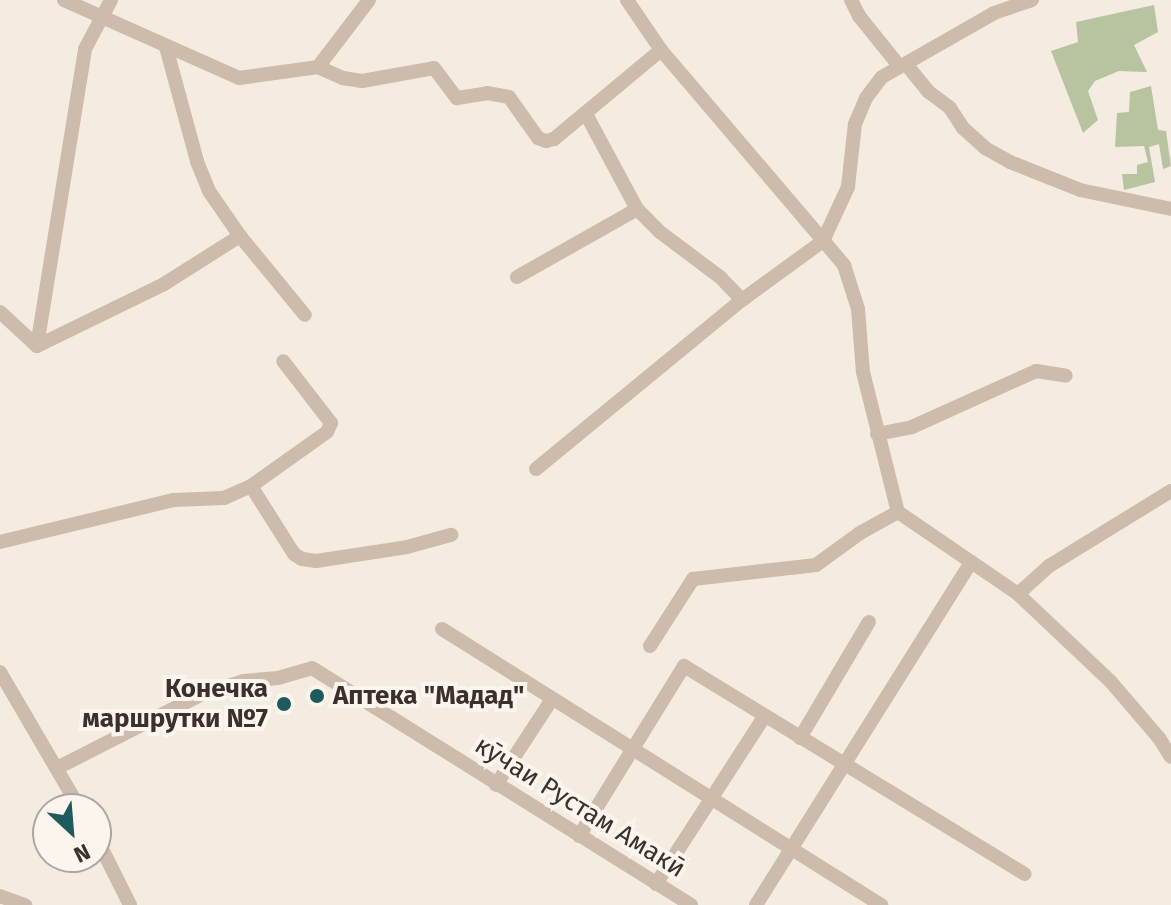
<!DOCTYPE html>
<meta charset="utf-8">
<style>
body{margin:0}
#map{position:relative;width:1171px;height:905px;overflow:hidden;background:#f4ebe1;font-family:"Fira Sans",sans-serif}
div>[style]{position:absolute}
.green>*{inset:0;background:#b8c4a0}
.minor>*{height:14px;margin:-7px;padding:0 7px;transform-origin:7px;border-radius:7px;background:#cdbbac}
.dots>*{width:22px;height:22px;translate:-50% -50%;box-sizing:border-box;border:4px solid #fbf5ee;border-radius:50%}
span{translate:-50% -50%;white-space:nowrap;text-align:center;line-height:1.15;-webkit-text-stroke:8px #fbf5ee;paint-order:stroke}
.poi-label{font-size:26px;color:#3b302b;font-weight:700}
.right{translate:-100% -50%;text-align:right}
.left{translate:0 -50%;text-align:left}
.street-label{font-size:26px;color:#3b302b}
.north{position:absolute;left:32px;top:793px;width:80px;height:80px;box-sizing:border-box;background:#fbf5ee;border:2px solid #aea6a0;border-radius:50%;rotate:154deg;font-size:22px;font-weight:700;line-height:32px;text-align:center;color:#3b302b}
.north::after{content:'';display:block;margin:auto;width:28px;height:36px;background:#1f5a5e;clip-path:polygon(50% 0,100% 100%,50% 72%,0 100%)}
</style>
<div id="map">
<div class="green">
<i style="clip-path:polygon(1154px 5px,1158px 32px,1134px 45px,1147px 72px,1119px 71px,1095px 81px,1088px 91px,1098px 120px,1083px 133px,1051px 51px,1078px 42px,1076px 22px)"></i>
<i style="clip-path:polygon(1151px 86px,1158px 130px,1166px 131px,1171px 166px,1163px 169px,1159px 144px,1149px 147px,1155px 182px,1124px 190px,1122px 174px,1137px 174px,1137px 165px,1148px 162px,1144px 146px,1115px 147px,1117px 113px,1129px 112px,1130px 92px)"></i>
</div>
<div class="minor">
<i style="left:64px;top:0;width:192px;rotate:24deg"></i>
<i style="left:239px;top:78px;width:80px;rotate:-7.9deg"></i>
<i style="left:318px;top:67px;width:27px;rotate:24deg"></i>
<i style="left:343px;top:78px;width:19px;rotate:9deg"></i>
<i style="left:362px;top:81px;width:73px;rotate:-10.2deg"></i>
<i style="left:434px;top:68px;width:38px;rotate:53deg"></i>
<i style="left:457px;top:98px;width:30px;rotate:-9deg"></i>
<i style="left:487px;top:93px;width:22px;rotate:10deg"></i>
<i style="left:509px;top:97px;width:50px;rotate:54.7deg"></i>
<i style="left:538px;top:138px;width:9px;rotate:21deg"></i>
<i style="left:546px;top:141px;width:8px;rotate:-14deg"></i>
<i style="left:554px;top:139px;width:139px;rotate:-39.8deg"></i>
<i style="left:627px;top:0;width:60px;rotate:55.8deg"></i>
<i style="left:661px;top:50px;width:282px;rotate:49.6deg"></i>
<i style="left:844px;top:265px;width:46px;rotate:72.3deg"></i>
<i style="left:858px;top:309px;width:63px;rotate:85.5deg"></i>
<i style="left:863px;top:372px;width:144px;rotate:76deg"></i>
<i style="left:898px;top:512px;width:145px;rotate:34.3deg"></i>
<i style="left:1018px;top:594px;width:128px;rotate:43.4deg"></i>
<i style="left:1111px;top:682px;width:74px;rotate:49.4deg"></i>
<i style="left:1159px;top:738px;width:22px;rotate:58deg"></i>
<i style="left:851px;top:0;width:18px;rotate:63deg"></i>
<i style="left:859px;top:16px;width:65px;rotate:51.2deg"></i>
<i style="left:906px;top:64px;width:36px;rotate:51deg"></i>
<i style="left:929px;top:92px;width:26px;rotate:37deg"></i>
<i style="left:950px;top:108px;width:24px;rotate:57deg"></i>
<i style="left:963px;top:128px;width:30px;rotate:42deg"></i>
<i style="left:985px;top:148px;width:29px;rotate:29deg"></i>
<i style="left:1010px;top:162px;width:75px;rotate:21.8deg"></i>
<i style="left:1080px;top:190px;width:93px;rotate:11.8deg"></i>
<i style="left:318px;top:67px;width:84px;rotate:-52.7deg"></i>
<i style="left:586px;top:114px;width:108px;rotate:61.8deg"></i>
<i style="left:637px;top:209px;width:33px;rotate:45deg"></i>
<i style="left:660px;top:232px;width:75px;rotate:36.9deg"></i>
<i style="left:720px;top:277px;width:32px;rotate:46deg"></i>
<i style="left:240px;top:236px;width:102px;rotate:50.6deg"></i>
<i style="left:517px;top:277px;width:138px;rotate:-29.5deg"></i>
<i style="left:0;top:312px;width:50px;rotate:42.6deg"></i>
<i style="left:37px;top:346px;width:141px;rotate:-26deg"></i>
<i style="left:164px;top:284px;width:90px;rotate:-32.3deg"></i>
<i style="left:240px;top:236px;width:55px;rotate:-124.6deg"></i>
<i style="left:209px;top:191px;width:32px;rotate:-112deg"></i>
<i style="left:197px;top:161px;width:118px;rotate:-105.2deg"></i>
<i style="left:37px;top:346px;width:301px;rotate:-80.8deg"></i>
<i style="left:85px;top:49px;width:55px;rotate:-62deg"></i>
<i style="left:877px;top:434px;width:36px;rotate:-11deg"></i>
<i style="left:912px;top:427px;width:136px;rotate:-24.3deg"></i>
<i style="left:1036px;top:371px;width:30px;rotate:9deg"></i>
<i style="left:536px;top:469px;width:266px;rotate:-39.4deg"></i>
<i style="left:742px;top:300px;width:100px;rotate:-36.1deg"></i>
<i style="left:823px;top:241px;width:60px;rotate:-65.2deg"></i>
<i style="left:848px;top:187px;width:63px;rotate:-83.7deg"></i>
<i style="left:855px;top:124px;width:28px;rotate:-67deg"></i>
<i style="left:866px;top:98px;width:26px;rotate:-53deg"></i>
<i style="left:882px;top:77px;width:129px;rotate:-29.7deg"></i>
<i style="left:994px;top:13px;width:40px;rotate:-18.9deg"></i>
<i style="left:251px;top:486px;width:80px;rotate:57.7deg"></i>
<i style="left:294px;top:554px;width:9px;rotate:32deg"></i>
<i style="left:302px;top:559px;width:14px;rotate:8deg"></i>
<i style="left:316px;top:561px;width:92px;rotate:-8.7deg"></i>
<i style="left:407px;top:547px;width:46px;rotate:-15.3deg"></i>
<i style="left:0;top:542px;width:179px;rotate:-13.6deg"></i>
<i style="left:174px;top:500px;width:50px;rotate:-2.3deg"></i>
<i style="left:224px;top:498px;width:30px;rotate:-24deg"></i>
<i style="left:251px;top:486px;width:93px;rotate:-35.4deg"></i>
<i style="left:327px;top:432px;width:10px;rotate:-66deg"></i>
<i style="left:331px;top:423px;width:78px;rotate:-127.7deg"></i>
<i style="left:1018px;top:594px;width:42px;rotate:-42.1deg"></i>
<i style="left:1049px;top:566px;width:143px;rotate:-31.6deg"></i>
<i style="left:442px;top:629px;width:519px;rotate:32.16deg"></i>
<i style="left:650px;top:646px;width:80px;rotate:-57.3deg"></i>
<i style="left:693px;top:579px;width:124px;rotate:-6.5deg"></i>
<i style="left:816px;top:565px;width:54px;rotate:-36deg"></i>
<i style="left:860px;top:533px;width:43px;rotate:-28.9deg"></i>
<i style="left:0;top:672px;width:159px;rotate:59.7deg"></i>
<i style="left:800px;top:738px;width:135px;rotate:-59.3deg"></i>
<i style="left:57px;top:768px;width:163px;rotate:-27deg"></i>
<i style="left:202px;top:694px;width:44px;rotate:-17.2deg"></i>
<i style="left:244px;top:681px;width:34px;rotate:-5deg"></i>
<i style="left:278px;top:678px;width:35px;rotate:-16deg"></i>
<i style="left:312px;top:668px;width:447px;rotate:32deg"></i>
<i style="left:496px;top:785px;width:103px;rotate:-56.9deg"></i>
<i style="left:579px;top:836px;width:200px;rotate:-58.3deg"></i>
<i style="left:684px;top:666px;width:399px;rotate:31.4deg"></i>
<i style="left:96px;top:837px;width:76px;rotate:63.4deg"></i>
<i style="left:656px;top:884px;width:199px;rotate:-57.1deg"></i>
<i style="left:0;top:896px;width:27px;rotate:20deg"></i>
<i style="left:756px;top:905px;width:405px;rotate:-57.9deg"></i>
</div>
<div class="dots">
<i style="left:317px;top:696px;background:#1f5a5e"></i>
<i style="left:284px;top:704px;background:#1f5a5e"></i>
</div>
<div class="poi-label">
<span class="right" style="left:268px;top:704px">Конечка<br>маршрутки №7</span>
<span class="left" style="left:333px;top:696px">Аптека "Мадад"</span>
</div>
<div class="street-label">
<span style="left:580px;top:807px;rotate:32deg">кӯчаи Рустам Амакӣ</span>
</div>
<div class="north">N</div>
</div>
